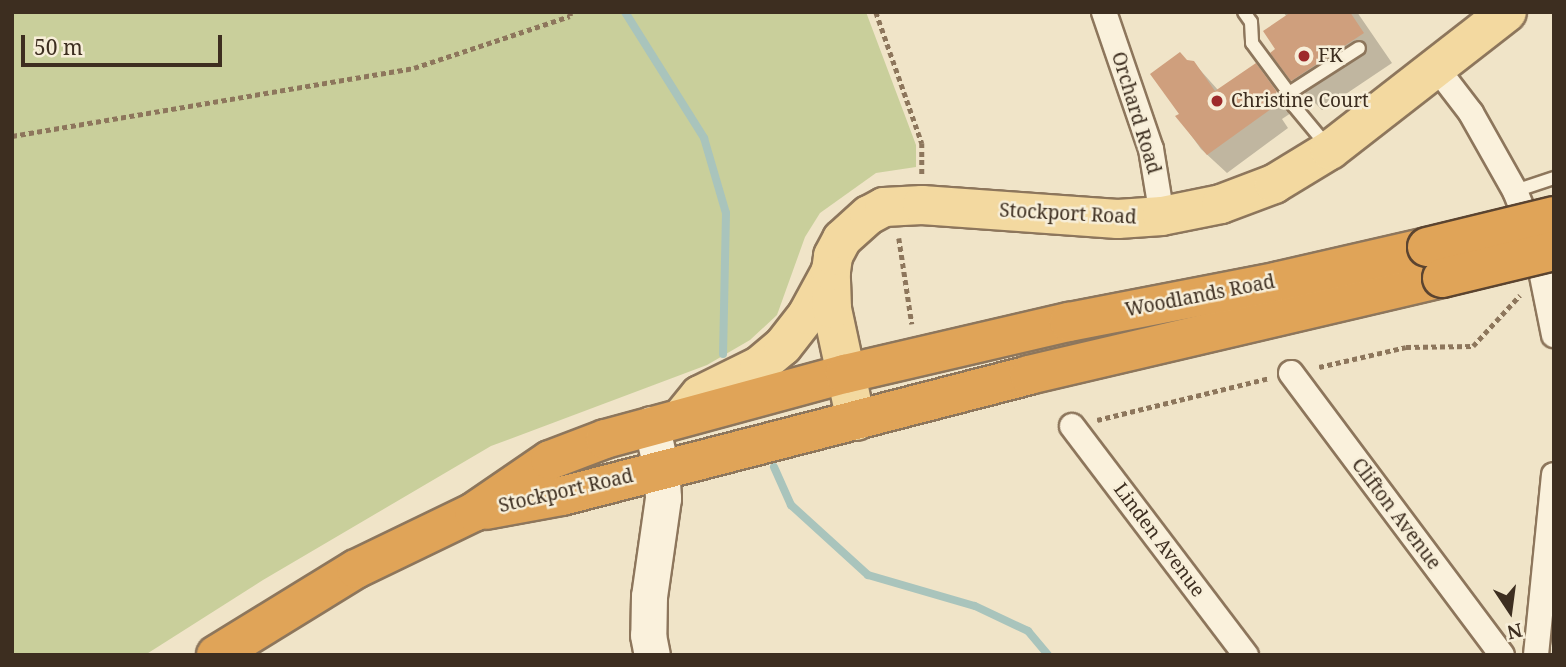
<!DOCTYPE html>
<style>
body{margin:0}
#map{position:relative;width:1566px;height:667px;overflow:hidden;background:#f0e4c8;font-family:"Noto Serif",serif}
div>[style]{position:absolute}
.green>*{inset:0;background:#c9cf9b}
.shadow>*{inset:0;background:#0003}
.stream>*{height:8px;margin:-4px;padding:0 4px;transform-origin:4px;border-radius:4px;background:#a9c4bc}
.building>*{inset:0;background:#cf9f7d}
.path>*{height:4.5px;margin-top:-2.25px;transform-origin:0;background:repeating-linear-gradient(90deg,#8d765c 0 5px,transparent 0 8.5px)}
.roads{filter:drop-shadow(2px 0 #8d765c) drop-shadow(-2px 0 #8d765c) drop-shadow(0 2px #8d765c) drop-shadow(0 -2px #8d765c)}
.lane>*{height:12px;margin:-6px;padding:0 6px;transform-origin:6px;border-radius:6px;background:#faf1dc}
.street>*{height:24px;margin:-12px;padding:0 12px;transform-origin:12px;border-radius:12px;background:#faf1dc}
.secondary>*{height:35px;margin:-17.5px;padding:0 17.5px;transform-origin:17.5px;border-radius:17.5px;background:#faf1dc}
.primary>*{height:38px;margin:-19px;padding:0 19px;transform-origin:19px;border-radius:19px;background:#f3d9a0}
.highway>*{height:38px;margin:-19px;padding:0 19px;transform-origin:19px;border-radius:19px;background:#e0a458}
.bridges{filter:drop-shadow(2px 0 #5b4430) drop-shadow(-2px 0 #5b4430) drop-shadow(0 2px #5b4430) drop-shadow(0 -2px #5b4430)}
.highway-bridge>*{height:38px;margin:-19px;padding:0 19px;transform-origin:19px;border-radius:19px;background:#e0a458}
.dots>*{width:19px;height:19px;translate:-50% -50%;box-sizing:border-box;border:4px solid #f7eed8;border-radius:50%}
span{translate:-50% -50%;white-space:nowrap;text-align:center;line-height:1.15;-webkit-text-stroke:5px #f7eed8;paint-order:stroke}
.poi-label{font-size:19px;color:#3d2e20}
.left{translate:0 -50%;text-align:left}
.street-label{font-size:19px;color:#3d2e20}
.frame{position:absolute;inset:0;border:14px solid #3d2e20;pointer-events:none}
.north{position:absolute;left:1475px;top:576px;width:70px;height:70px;-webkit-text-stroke:5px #f7eed8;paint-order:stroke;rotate:167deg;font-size:19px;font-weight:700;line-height:28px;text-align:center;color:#3d2e20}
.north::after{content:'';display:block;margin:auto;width:24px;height:32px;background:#3d2e20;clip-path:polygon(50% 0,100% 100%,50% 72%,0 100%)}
.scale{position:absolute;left:21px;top:35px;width:201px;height:32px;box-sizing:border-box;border:4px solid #3d2e20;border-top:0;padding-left:9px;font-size:21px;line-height:24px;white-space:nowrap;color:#3d2e20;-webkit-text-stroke:5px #f7eed8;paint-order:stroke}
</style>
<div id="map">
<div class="green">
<i style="clip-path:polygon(12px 12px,866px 12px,916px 145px,916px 167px,876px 173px,820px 213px,805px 237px,777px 315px,750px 340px,707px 365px,491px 446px,263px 580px,145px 655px,12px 655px)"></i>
</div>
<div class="shadow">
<i style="clip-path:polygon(1283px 12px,1357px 12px,1392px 63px,1322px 110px,1292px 80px,1273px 53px,1277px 50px,1287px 17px)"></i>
<i style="clip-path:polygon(evenodd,1188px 62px,1193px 62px,1218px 90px,1255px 65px,1294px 111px,1282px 119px,1288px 128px,1227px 173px,1201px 149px,1178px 117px,1182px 114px,1188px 62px,1268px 83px,1273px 83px,1284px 98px,1281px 100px,1268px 83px)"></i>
</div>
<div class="stream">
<i style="left:625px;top:12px;width:149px;rotate:57.9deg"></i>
<i style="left:704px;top:138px;width:78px;rotate:73.7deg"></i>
<i style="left:726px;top:213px;width:141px;rotate:91.2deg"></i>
<i style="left:774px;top:467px;width:42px;rotate:65.9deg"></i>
<i style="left:791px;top:505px;width:104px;rotate:42.3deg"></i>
<i style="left:868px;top:575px;width:111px;rotate:16.2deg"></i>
<i style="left:975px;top:606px;width:59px;rotate:25.3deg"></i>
<i style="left:1028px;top:631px;width:31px;rotate:50deg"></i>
</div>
<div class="building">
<i style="clip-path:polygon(1291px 12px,1350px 12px,1364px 33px,1291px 81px,1270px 53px,1275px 49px,1263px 31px)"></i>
<i style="clip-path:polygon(1180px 52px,1187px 60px,1194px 61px,1215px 91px,1256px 63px,1277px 92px,1265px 100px,1271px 109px,1207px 155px,1175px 116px,1179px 114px,1150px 74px)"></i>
</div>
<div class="path">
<i style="left:876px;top:12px;width:139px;rotate:70.7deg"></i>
<i style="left:922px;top:143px;width:33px;rotate:90deg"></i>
<i style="left:12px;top:136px;width:408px;rotate:-9.6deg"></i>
<i style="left:414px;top:68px;width:164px;rotate:-18.4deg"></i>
<i style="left:570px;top:16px;width:4px;rotate:-90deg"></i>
<i style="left:899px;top:238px;width:87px;rotate:81.4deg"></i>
<i style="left:1319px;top:367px;width:89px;rotate:-12.9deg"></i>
<i style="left:1406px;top:347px;width:67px;rotate:-0.9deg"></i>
<i style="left:1473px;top:346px;width:69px;rotate:-47.3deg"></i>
<i style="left:1097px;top:420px;width:177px;rotate:-13.7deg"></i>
</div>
<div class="roads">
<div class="lane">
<i style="left:1244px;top:12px;width:12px;rotate:55deg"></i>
<i style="left:1251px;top:22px;width:21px;rotate:87deg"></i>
<i style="left:1252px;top:43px;width:62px;rotate:53.5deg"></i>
<i style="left:1289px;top:93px;width:14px;rotate:69deg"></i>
<i style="left:1294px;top:106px;width:53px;rotate:50.3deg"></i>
<i style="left:1289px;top:93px;width:83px;rotate:-32.7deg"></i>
<i style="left:1515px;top:191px;width:41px;rotate:-18.4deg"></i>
</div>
<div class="street">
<i style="left:1104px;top:12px;width:145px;rotate:71.1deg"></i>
<i style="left:1151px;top:149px;width:68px;rotate:80.7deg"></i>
<i style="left:1435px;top:66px;width:59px;rotate:52.5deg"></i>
<i style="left:1471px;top:113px;width:90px;rotate:60.6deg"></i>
<i style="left:1515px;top:191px;width:54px;rotate:68.2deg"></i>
<i style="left:1535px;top:241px;width:96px;rotate:78.6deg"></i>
<i style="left:1291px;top:373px;width:352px;rotate:53.2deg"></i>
<i style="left:1072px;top:426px;width:288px;rotate:52.8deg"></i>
<i style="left:1536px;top:655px;width:181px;rotate:-84.3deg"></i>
</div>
<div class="secondary">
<i style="left:651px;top:424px;width:45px;rotate:77.2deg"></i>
<i style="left:661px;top:468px;width:30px;rotate:86deg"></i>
<i style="left:663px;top:498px;width:99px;rotate:98.1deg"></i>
<i style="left:649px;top:596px;width:39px;rotate:91deg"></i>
<i style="left:648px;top:635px;width:20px;rotate:79deg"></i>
</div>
<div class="primary">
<i style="left:682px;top:417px;width:28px;rotate:-51deg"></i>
<i style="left:700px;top:395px;width:66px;rotate:-26.2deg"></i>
<i style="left:759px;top:366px;width:31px;rotate:-40deg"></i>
<i style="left:783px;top:346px;width:39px;rotate:-52deg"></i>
<i style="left:807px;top:315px;width:50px;rotate:-61.4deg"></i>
<i style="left:856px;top:421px;width:115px;rotate:-102.1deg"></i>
<i style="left:832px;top:309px;width:38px;rotate:-92deg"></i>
<i style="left:831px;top:271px;width:15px;rotate:-82deg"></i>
<i style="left:833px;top:256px;width:19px;rotate:-62deg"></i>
<i style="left:842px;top:239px;width:36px;rotate:-42deg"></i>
<i style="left:869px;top:215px;width:17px;rotate:-28deg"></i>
<i style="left:884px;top:207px;width:38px;rotate:-3deg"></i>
<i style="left:922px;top:205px;width:196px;rotate:4.1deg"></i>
<i style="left:1118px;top:219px;width:44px;rotate:-3.9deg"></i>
<i style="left:1162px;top:216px;width:60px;rotate:-11.5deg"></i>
<i style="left:1221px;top:204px;width:57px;rotate:-20.7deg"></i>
<i style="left:1274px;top:184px;width:66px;rotate:-31.3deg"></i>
<i style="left:1330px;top:150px;width:224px;rotate:-37.9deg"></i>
</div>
<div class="highway">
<i style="left:486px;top:510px;width:77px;rotate:-10.4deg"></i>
<i style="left:562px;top:496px;width:482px;rotate:-14.5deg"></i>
<i style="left:1029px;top:375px;width:424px;rotate:-13.2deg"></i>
<i style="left:216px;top:655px;width:164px;rotate:-31.6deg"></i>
<i style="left:356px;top:569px;width:131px;rotate:-25.8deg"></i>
<i style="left:474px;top:512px;width:92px;rotate:-34.4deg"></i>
<i style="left:550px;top:460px;width:59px;rotate:-20.9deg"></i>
<i style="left:605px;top:439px;width:249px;rotate:-15.2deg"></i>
<i style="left:845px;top:374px;width:230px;rotate:-13.1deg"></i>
<i style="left:1069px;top:322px;width:214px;rotate:-11deg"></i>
<i style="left:1279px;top:281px;width:152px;rotate:-12.9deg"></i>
</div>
</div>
<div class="bridges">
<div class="highway-bridge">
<i style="left:1427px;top:247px;width:131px;rotate:-13.7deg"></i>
<i style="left:1442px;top:278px;width:115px;rotate:-13.6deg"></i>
</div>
</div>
<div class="dots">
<i style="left:1304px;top:56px;background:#9e2a2b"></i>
<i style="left:1217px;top:101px;background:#9e2a2b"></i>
</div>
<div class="poi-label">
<span class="left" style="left:1318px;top:56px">FK</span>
<span class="left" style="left:1231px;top:101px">Christine Court</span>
</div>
<div class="street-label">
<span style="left:1136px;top:113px;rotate:73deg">Orchard Road</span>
<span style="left:1068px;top:214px;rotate:3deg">Stockport Road</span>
<span style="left:1200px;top:296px;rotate:-11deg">Woodlands Road</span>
<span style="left:566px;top:491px;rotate:-13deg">Stockport Road</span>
<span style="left:1396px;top:514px;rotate:53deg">Clifton Avenue</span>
<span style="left:1159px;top:540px;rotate:53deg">Linden Avenue</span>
</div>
<div class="frame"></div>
<div class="north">N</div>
<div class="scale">50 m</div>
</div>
